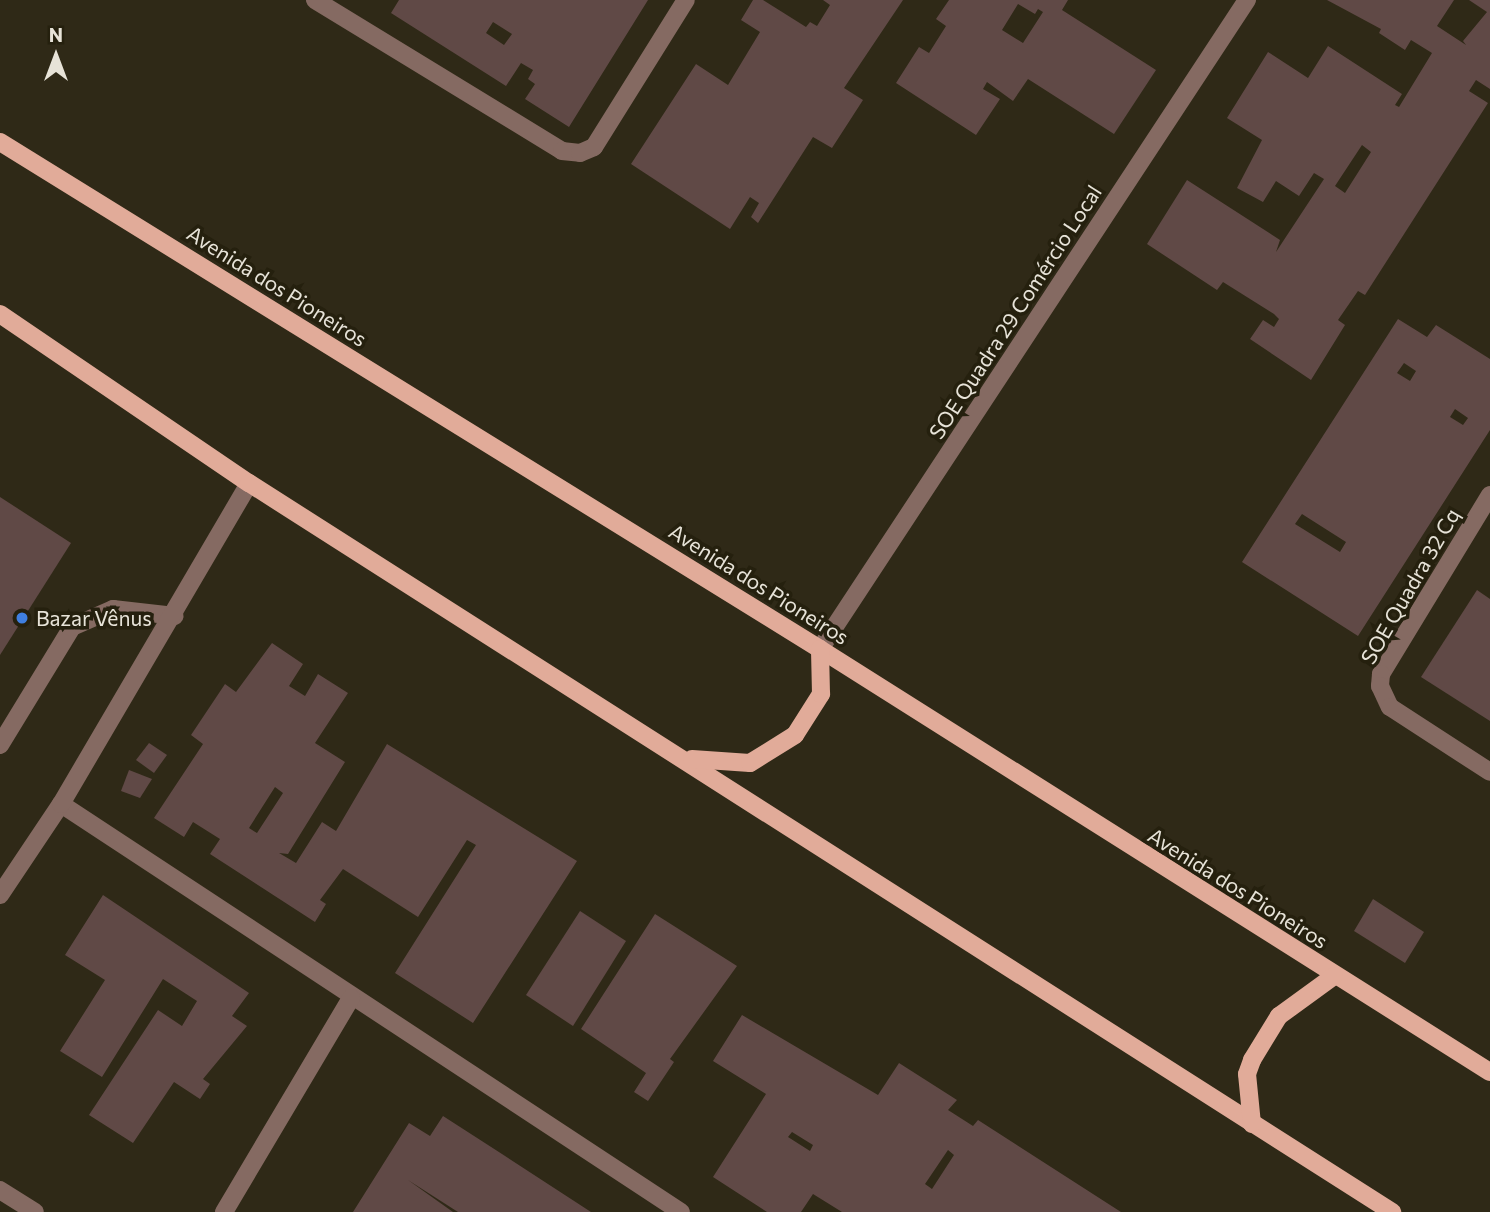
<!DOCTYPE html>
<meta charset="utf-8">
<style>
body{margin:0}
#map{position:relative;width:1490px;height:1212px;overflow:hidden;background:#2f2917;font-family:Commissioner,sans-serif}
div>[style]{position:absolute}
.building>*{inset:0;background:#604946}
.minor>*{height:18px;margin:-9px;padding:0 9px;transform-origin:9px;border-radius:9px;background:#856a62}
.major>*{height:18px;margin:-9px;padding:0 9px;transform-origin:9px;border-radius:9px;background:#e1ab99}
.dots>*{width:19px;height:19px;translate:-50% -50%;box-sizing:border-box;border:4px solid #25200e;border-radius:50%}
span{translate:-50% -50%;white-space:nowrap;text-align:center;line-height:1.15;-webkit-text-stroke:7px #25200e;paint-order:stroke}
.street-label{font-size:21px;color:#e7e3d8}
.poi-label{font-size:21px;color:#e7e3d8}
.left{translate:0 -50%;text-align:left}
.north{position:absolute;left:21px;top:21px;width:70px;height:70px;-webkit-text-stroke:5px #25200e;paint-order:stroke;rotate:0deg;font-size:19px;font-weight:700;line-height:28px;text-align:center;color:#e7e3d8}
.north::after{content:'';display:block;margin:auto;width:24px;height:32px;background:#e7e3d8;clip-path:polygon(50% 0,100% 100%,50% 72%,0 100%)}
</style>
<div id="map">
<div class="building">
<i style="clip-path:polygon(evenodd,399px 0,648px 0,569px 127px,525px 99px,535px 84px,528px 79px,533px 70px,521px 63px,506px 86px,391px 13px,399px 0,493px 22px,512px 34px,504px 45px,486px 33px,493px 22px)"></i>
<i style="clip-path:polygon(753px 0,763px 0,806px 27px,810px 22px,817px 26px,830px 5px,823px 0,903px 0,844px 88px,863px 100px,832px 148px,813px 137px,758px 223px,751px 217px,759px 203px,750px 197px,730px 229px,631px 164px,696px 64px,728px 85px,760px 32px,741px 20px)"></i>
<i style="clip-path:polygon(evenodd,949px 0,1068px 0,1062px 10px,1156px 70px,1114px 134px,1028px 79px,1013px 101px,987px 82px,983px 89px,1000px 99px,976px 135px,896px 83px,919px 47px,929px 53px,946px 26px,936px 19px,949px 0,1018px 4px,1035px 14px,1038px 9px,1043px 12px,1023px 43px,1002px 30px,1018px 4px)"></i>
<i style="clip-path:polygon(evenodd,1327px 0,1454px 0,1437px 26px,1466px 45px,1463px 41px,1487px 12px,1469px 0,1490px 0,1490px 89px,1476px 80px,1469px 91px,1488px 103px,1365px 295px,1358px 291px,1338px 320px,1345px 325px,1311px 380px,1250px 339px,1263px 320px,1274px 327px,1279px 319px,1274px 314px,1223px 282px,1217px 290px,1147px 244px,1187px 180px,1280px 240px,1276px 252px,1324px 179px,1314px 173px,1299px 196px,1276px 181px,1263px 202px,1237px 188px,1262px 140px,1227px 118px,1268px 52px,1308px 78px,1328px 46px,1402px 94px,1395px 105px,1399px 107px,1432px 53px,1411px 40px,1405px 50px,1379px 33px,1381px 29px,1327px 0,1362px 145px,1371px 152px,1345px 193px,1335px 186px,1362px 145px)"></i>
<i style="clip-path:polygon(evenodd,1398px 319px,1427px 337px,1436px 325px,1490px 359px,1490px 430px,1358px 636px,1242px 562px,1398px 319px,1404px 363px,1416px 371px,1410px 381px,1397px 373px,1404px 363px,1398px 319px,1455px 409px,1468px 418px,1463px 425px,1450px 417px,1455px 409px,1398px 319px,1302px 514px,1346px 542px,1340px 552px,1295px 524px,1302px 514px)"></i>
<i style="clip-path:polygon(0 497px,71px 543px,0 655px)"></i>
<i style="clip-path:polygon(1477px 590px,1490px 599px,1490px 721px,1421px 677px)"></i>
<i style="clip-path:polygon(evenodd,272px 643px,303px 664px,289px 686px,305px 696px,318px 674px,348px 693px,315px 743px,345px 762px,288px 854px,279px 853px,296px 863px,322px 822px,336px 831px,387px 744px,577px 861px,473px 1023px,395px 973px,476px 845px,467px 840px,418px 917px,343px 869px,320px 900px,326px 904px,315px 922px,210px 854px,220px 839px,193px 822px,184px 837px,154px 818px,203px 744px,191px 735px,225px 684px,236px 692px,272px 643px,275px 787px,283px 793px,257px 833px,249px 828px,275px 787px)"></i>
<i style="clip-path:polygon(149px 743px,167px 755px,154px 773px,136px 760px)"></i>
<i style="clip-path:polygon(129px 770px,152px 779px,140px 798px,121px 791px)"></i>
<i style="clip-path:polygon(103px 895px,249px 993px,232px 1016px,247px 1026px,203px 1079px,210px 1084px,200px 1099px,174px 1082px,133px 1143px,89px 1115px,158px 1010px,182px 1026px,197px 1001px,163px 979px,102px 1077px,60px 1051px,105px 980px,65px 955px)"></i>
<i style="clip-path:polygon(1373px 899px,1424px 932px,1405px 963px,1354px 931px)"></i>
<i style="clip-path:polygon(580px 911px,626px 941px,573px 1026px,526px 995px)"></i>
<i style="clip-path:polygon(655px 914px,737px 966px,670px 1059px,674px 1062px,648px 1101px,634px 1092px,646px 1073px,581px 1029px)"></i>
<i style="clip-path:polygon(evenodd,742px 1015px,878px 1095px,899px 1063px,957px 1100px,948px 1110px,973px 1126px,978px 1120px,1121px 1212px,842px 1212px,813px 1194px,801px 1212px,767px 1212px,713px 1177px,766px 1094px,713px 1061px,742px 1015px,792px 1132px,813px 1145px,810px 1151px,788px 1137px,792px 1132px,742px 1015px,948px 1150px,954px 1155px,932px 1189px,925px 1184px,948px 1150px)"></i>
<i style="clip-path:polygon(443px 1116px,502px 1154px,591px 1212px,458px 1212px,408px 1180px,453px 1212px,353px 1212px,409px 1123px,430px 1136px)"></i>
</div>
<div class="minor">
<i style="left:315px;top:0;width:289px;rotate:31.4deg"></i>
<i style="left:562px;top:151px;width:18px;rotate:6deg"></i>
<i style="left:580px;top:153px;width:15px;rotate:-23deg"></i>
<i style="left:594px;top:147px;width:173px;rotate:-58deg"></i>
<i style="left:1490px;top:495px;width:210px;rotate:121.3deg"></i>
<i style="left:1381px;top:674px;width:12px;rotate:95deg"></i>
<i style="left:1380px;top:686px;width:23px;rotate:65deg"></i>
<i style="left:1390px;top:707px;width:119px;rotate:33deg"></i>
<i style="left:820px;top:649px;width:777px;rotate:-56.66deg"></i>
<i style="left:0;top:745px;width:138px;rotate:-58.6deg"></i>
<i style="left:72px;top:627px;width:45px;rotate:-23.7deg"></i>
<i style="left:113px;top:609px;width:62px;rotate:6.4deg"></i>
<i style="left:61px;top:804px;width:742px;rotate:33.35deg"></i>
<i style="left:0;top:895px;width:110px;rotate:-56.2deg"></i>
<i style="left:61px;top:804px;width:372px;rotate:-59.6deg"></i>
<i style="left:0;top:1190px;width:41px;rotate:32.2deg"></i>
<i style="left:224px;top:1212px;width:249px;rotate:-59.3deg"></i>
</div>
<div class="major">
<i style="left:0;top:142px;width:964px;rotate:31.73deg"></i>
<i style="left:820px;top:649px;width:792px;rotate:32.27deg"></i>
<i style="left:0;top:314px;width:301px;rotate:34.2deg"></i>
<i style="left:249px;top:483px;width:1356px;rotate:32.53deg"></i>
<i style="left:692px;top:759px;width:58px;rotate:3.9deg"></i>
<i style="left:750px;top:763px;width:53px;rotate:-31.9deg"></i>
<i style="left:795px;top:735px;width:49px;rotate:-57.6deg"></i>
<i style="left:821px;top:694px;width:45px;rotate:-91.3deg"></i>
<i style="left:1252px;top:1124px;width:50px;rotate:-95.7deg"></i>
<i style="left:1247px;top:1074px;width:15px;rotate:-70deg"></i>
<i style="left:1252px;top:1060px;width:52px;rotate:-58.5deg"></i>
<i style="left:1279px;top:1016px;width:68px;rotate:-36deg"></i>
</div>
<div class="dots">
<i style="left:22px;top:618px;background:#3f7fe0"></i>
</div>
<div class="street-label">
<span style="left:277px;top:286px;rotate:32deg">Avenida dos Pioneiros</span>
<span style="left:1015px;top:312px;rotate:-57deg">SOE Quadra 29 Comércio Local</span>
<span style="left:759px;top:584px;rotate:32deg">Avenida dos Pioneiros</span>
<span style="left:1410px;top:586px;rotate:-60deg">SOE Quadra 32 Cq</span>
<span style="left:1238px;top:888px;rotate:32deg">Avenida dos Pioneiros</span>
</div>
<div class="poi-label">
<span class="left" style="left:36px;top:618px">Bazar Vênus</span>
</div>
<div class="north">N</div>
</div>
